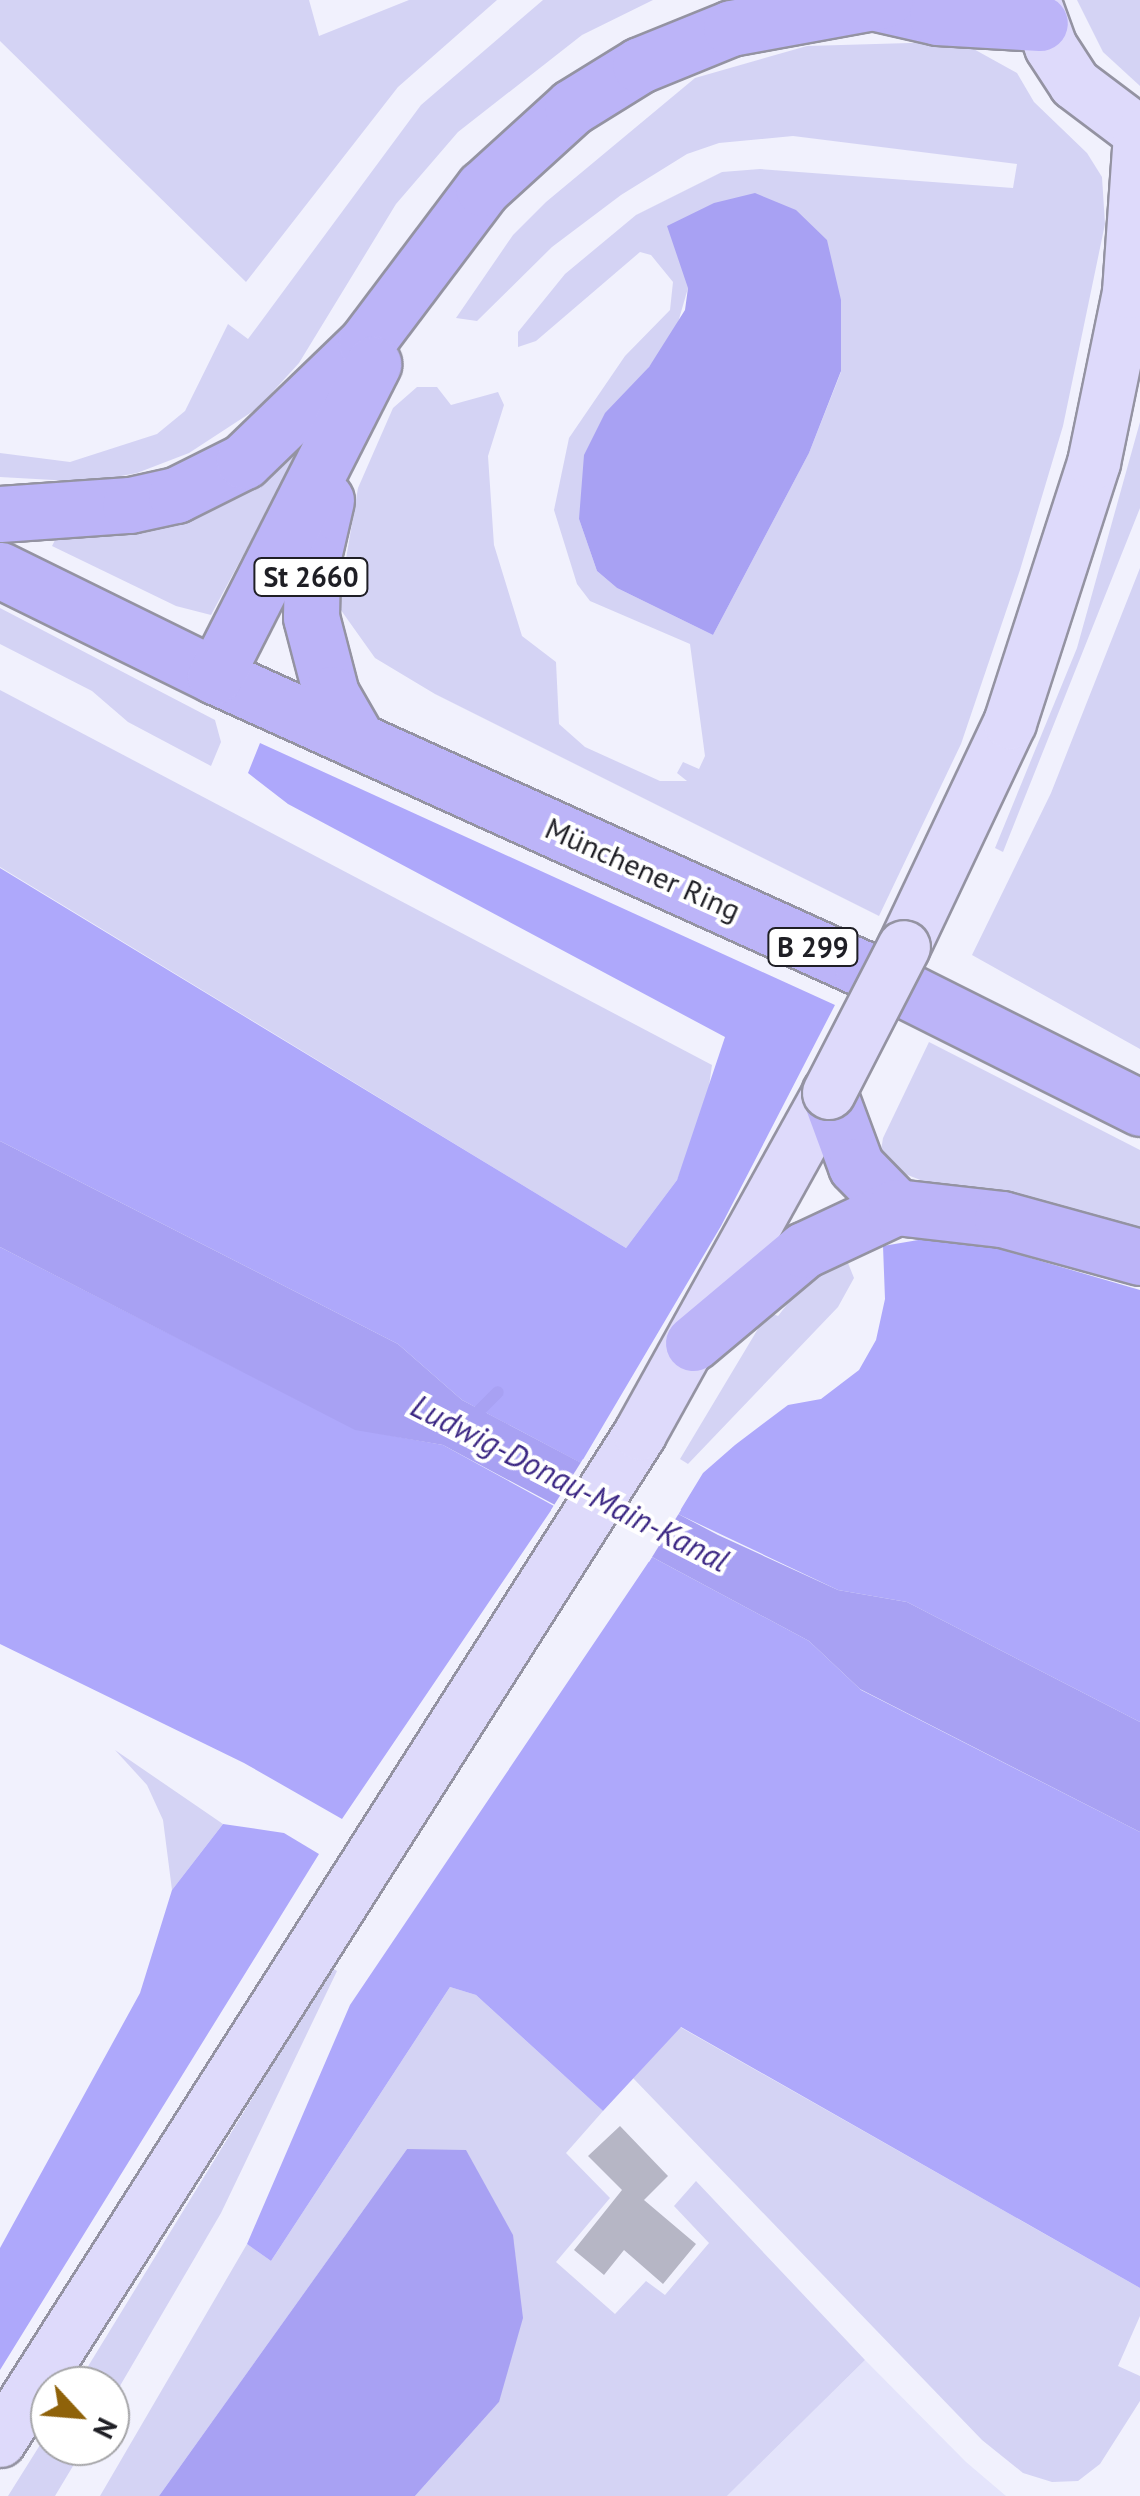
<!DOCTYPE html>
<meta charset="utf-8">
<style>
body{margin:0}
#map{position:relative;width:1140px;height:2496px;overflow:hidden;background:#f1f1fd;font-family:"PT Sans",sans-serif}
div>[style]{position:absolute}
.built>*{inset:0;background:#e4e4fb}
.green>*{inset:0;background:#d4d3f4}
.forest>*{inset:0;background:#aea8fb}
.water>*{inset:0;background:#a8a1f3}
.pier>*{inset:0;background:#f1f1fd}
.stream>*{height:12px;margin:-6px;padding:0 6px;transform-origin:6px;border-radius:6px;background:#a8a1f3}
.building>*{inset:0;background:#b6b6c5}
.roads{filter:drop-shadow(2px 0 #9493a2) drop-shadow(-2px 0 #9493a2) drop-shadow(0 2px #9493a2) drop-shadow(0 -2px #9493a2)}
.secondary>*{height:52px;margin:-26px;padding:0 26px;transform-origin:26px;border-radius:26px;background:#dedafb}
.primary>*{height:55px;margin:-27.5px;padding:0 27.5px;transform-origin:27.5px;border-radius:27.5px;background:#bcb4f8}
.bridges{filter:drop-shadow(2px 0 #9493a2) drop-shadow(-2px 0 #9493a2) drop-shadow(0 2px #9493a2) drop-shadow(0 -2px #9493a2)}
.secondary-bridge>*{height:52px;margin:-26px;padding:0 26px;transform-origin:26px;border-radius:26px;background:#dedafb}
span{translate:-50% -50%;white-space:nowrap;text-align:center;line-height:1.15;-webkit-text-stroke:8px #fff;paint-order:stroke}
.shield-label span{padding:2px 8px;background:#fff;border:2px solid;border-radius:8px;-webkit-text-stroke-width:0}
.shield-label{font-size:28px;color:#1f1f25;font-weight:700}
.street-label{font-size:30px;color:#1f1f25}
.water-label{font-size:32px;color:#3c2884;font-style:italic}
.north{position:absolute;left:30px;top:2366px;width:100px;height:100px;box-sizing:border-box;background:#fff;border:2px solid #a5a5a8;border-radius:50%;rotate:116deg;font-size:28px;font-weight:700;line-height:40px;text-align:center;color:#1f1f25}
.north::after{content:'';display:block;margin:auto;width:35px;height:45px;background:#8f620a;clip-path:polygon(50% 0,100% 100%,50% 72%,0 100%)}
</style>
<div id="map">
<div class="built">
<i style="clip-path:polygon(865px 2360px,966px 2462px,1006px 2496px,727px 2496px)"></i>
</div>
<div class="green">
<i style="clip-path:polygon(0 0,309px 0,319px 36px,409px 0,497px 0,398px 87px,246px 282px,0 41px)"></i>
<i style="clip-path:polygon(543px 0,653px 0,582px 35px,458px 132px,396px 204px,299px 363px,258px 408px,189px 453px,137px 473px,89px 482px,0 477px,0 453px,70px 462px,157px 434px,185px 411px,228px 324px,248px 339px,421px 105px)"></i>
<i style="clip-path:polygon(1077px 0,1140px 0,1140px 86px,1103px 52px)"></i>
<i style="clip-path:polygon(evenodd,944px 42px,970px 47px,1017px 73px,1034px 102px,1087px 153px,1102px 177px,1105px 224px,1063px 426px,1020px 570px,961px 744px,879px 916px,435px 694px,375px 658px,338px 606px,358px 488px,393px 408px,417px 387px,437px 387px,451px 405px,498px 392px,504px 405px,488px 456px,494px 545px,522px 636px,556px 662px,559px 724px,585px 747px,660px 781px,687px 781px,677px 773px,683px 762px,699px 769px,705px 756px,690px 644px,590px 601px,577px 584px,554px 510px,569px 438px,625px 356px,670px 310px,673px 282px,651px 255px,640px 252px,536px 341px,518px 347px,518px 332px,565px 274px,636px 215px,722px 172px,760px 169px,1013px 188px,1017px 164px,793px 136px,719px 143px,687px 154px,621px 195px,552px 247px,477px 321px,456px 318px,513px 235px,546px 202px,695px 78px,807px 46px,944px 42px,688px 288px,841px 372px,809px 453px,713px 635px,617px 588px,597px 571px,579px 519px,649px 367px,675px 333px,688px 288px)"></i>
<i style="clip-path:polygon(1140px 422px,1140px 508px,1003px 852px,995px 848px,1077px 648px)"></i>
<i style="clip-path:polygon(289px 452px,296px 457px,211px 615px,176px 606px,52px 546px,57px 536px,151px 526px)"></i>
<i style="clip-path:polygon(1140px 568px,1140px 1049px,972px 955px,1051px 793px)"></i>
<i style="clip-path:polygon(0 608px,215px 720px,221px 742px,211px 766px,128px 722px,92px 691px,0 644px)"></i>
<i style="clip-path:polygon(0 690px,712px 1065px,706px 1107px,677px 1180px,626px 1248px,0 867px)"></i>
<i style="clip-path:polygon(929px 1042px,1140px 1150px,1140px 1232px,933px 1185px,890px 1168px,880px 1157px,883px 1138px)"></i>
<i style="clip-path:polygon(846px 1258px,854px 1278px,838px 1307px,688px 1464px,680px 1459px,768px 1312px,778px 1316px,807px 1279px)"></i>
<i style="clip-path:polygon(115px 1750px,223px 1824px,172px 1890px,163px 1820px,147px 1785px)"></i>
<i style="clip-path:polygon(332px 1968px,337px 1971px,221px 2213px,110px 2403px,110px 2386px,76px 2386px)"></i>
<i style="clip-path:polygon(450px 1987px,476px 1995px,603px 2111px,566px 2153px,610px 2198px,556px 2262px,615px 2314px,646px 2281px,665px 2295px,709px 2243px,674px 2206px,696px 2181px,865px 2360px,727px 2496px,415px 2496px,499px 2402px,407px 2149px,159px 2496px,100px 2496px,247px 2244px,271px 2261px)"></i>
<i style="clip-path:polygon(680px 2027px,1140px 2288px,1140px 2316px,1118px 2366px,1140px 2376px,1140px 2401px,1100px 2464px,1078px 2481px,1052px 2482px,1023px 2473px,982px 2440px,633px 2078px)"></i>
<i style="clip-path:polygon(50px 2429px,50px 2446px,85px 2446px,55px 2496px,8px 2496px)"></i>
</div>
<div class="forest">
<i style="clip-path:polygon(260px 743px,835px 1005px,721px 1226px,581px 1463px,462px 1400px,398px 1344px,0 1141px,0 868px,626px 1248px,677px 1180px,725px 1037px,288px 804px,248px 773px)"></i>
<i style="clip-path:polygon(930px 1238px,996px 1248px,1140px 1290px,1140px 1722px,907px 1602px,838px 1590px,678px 1514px,703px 1473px,735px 1445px,788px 1405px,821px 1399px,859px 1370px,876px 1340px,885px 1299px,883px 1246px)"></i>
<i style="clip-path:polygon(0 1247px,355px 1429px,443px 1445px,554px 1506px,342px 1819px,244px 1763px,0 1644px)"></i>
<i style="clip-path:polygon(652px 1557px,809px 1641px,861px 1690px,1140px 1832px,1140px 2288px,681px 2027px,603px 2111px,476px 1995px,450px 1987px,271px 2261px,247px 2244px,350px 2005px)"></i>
<i style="clip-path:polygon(223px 1824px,284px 1833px,319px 1854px,0 2370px,0 2248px,140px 1993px,172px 1890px)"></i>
</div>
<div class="water">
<i style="clip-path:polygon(755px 193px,796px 210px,827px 240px,841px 300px,841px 371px,809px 453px,713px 635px,617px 588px,597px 571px,579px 519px,584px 455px,605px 413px,649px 367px,685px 310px,688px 288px,667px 226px,714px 203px)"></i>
<i style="clip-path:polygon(0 1141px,398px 1344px,462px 1400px,718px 1535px,838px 1590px,907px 1602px,1140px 1722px,1140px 1832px,860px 1689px,809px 1641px,443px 1445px,355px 1430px,0 1247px)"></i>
<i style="clip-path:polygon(407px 2149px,466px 2150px,513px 2235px,523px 2318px,499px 2402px,415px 2496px,159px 2496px)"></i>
</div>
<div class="pier">
<i style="clip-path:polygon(583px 1459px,681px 1510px,649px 1562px,551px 1510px)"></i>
</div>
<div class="stream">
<i style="left:468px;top:1422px;width:42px;rotate:-45deg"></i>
</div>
<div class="building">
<i style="clip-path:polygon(620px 2126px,668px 2176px,644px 2200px,696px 2244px,663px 2284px,624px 2250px,604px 2275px,574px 2250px,622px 2190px,588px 2156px)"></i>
</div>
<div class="roads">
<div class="secondary">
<i style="left:1034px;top:0;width:50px;rotate:70.1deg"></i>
<i style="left:1051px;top:47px;width:44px;rotate:57deg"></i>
<i style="left:1075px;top:84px;width:81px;rotate:37deg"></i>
<i style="left:904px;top:947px;width:248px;rotate:-64.7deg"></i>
<i style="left:1010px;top:723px;width:273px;rotate:-72.1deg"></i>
<i style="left:1094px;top:463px;width:175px;rotate:-78.4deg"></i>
<i style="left:1129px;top:292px;width:156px;rotate:-86deg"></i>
<i style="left:0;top:2441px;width:1193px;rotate:-57.56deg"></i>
<i style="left:640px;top:1434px;width:390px;rotate:-61deg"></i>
</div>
<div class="primary">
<i style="left:876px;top:3px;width:63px;rotate:12.9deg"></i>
<i style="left:937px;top:17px;width:103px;rotate:3.3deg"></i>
<i style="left:326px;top:500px;width:63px;rotate:102.9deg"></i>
<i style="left:312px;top:561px;width:56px;rotate:91deg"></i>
<i style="left:311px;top:617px;width:80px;rotate:75.4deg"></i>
<i style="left:331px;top:694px;width:54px;rotate:60.1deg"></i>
<i style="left:0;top:514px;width:130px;rotate:-4deg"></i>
<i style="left:130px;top:505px;width:47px;rotate:-12.3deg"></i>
<i style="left:176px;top:495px;width:76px;rotate:-26.6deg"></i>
<i style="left:244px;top:461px;width:170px;rotate:-44deg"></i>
<i style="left:366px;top:343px;width:194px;rotate:-53deg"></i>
<i style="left:483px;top:188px;width:120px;rotate:-42.3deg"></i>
<i style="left:572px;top:107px;width:80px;rotate:-31.7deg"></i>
<i style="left:640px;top:65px;width:98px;rotate:-22.1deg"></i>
<i style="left:731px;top:28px;width:156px;rotate:-10.4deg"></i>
<i style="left:0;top:570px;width:240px;rotate:26.2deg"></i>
<i style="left:215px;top:676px;width:711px;rotate:24.33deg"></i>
<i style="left:863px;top:969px;width:310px;rotate:26.6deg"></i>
<i style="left:215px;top:676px;width:350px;rotate:-63.1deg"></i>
<i style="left:829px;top:1093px;width:78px;rotate:69.7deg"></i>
<i style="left:856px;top:1166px;width:57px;rotate:45.7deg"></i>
<i style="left:693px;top:1343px;width:145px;rotate:-40deg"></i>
<i style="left:804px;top:1250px;width:102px;rotate:-25.1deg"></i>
<i style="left:896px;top:1207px;width:107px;rotate:6.5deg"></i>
<i style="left:1002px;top:1219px;width:143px;rotate:15.4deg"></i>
</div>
</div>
<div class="bridges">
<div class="secondary-bridge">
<i style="left:829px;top:1093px;width:164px;rotate:-62.8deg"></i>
</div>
</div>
<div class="shield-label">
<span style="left:311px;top:577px">St 2660</span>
<span style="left:813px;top:947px">B 299</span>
</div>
<div class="street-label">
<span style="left:643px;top:869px;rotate:24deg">Münchener Ring</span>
</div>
<div class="water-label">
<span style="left:570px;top:1483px;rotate:27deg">Ludwig-Donau-Main-Kanal</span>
</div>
<div class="north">N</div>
</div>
